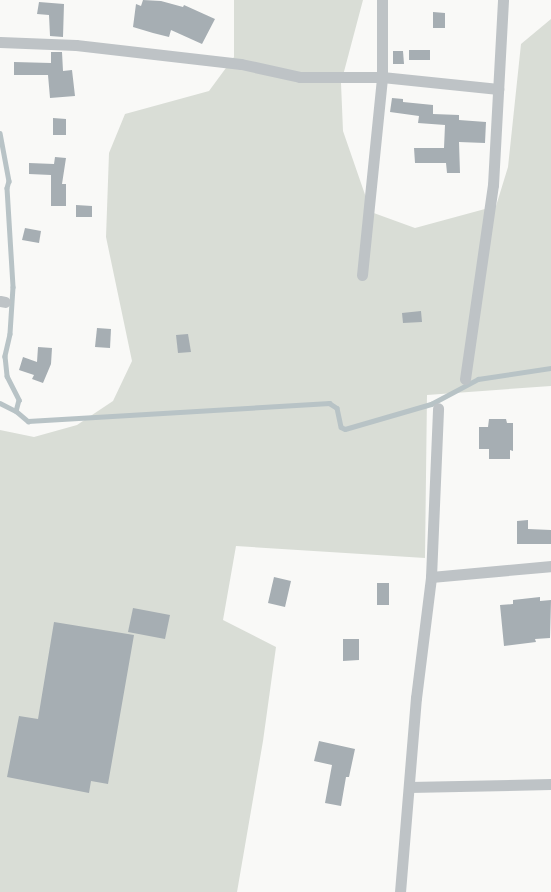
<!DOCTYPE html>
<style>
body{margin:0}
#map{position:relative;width:551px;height:892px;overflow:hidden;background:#f9f9f7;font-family:Figtree,sans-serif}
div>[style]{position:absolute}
.green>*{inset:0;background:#d9ddd6}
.stream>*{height:4.5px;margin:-2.25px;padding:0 2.25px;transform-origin:2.25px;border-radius:2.25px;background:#b8c3c6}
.building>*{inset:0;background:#a6aeb3}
.street>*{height:11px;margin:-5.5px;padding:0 5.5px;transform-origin:5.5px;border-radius:5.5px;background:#bec3c6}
span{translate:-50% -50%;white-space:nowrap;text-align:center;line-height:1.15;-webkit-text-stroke:5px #fff;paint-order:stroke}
</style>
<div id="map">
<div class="green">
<i style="clip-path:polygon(234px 0,363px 0,341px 83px,343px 131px,371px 212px,415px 228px,496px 206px,508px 167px,521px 44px,551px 19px,551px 386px,427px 395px,425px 558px,236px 546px,223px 620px,276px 647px,263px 741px,237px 892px,0 892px,0 430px,34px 437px,77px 425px,113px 401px,132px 361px,106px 237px,109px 153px,125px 114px,209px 91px,234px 57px)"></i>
</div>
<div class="stream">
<i style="left:0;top:133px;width:49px;rotate:79.4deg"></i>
<i style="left:9px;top:181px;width:7px;rotate:106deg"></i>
<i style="left:7px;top:188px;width:99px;rotate:86.5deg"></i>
<i style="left:13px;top:287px;width:47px;rotate:93.7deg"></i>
<i style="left:10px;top:334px;width:23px;rotate:103deg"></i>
<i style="left:5px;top:356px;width:20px;rotate:84deg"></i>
<i style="left:7px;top:376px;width:27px;rotate:63deg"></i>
<i style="left:19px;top:400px;width:11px;rotate:105deg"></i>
<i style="left:16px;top:411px;width:16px;rotate:40deg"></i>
<i style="left:28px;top:421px;width:302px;rotate:-3.4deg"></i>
<i style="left:329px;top:403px;width:9px;rotate:32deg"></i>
<i style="left:337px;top:408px;width:19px;rotate:78deg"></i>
<i style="left:341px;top:427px;width:4px;rotate:27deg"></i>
<i style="left:345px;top:429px;width:90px;rotate:-16.2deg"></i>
<i style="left:431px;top:404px;width:53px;rotate:-28deg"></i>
<i style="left:478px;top:379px;width:74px;rotate:-8.6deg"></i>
<i style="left:0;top:403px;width:18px;rotate:27deg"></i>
</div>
<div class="building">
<i style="clip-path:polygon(143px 0,161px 1px,183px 7px,184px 5px,215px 19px,202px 44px,171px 30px,169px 37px,153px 33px,133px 27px,136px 4px,141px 6px)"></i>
<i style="clip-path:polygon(39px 2px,64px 4px,63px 37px,50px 36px,49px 15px,37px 14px)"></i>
<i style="clip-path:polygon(433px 12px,445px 13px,445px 28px,433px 28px)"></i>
<i style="clip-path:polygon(409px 50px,430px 50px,430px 60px,409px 60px)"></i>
<i style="clip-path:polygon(393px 51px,403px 51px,404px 64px,393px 64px)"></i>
<i style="clip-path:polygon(51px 52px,62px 52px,63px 71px,72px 70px,75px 96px,50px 98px,48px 75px,14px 75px,14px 62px,51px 63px)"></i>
<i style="clip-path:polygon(392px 98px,403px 99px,403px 102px,433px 105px,433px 114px,459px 115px,459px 120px,486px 122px,485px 143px,459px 142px,460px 173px,447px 173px,446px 163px,415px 163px,414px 148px,444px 148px,445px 125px,418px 123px,419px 116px,390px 112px)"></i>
<i style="clip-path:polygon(53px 118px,66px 119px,66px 135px,53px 135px)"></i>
<i style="clip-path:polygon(55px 157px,66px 158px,62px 184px,66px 184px,66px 206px,51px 206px,51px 175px,29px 174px,29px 163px,54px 164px)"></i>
<i style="clip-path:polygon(76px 205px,92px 206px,92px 217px,76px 217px)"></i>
<i style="clip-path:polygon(25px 228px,41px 231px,39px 243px,22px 240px)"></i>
<i style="clip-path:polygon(421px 311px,422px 322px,403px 323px,402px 313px)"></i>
<i style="clip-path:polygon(97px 328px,111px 329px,110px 348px,95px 347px)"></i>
<i style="clip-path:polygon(188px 334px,191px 352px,178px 353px,176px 335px)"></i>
<i style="clip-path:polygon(38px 347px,52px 348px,51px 364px,43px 383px,32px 379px,34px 375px,19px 370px,23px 357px,37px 362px)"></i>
<i style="clip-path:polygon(489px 419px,506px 419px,507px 423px,513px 423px,513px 451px,510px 450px,510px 459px,489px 459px,489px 449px,479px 449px,479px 427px,488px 427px)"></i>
<i style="clip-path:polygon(528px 520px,528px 529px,551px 530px,551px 544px,517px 544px,517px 521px)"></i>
<i style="clip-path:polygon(274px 577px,291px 581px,285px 607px,268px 603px)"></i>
<i style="clip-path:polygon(377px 583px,389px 583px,389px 605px,377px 605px)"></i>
<i style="clip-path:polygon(540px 597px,540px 601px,551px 600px,550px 638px,535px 639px,536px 642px,504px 646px,500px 605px,513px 604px,513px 600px)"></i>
<i style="clip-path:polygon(133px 608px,170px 615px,165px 639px,128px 632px)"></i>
<i style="clip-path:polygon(54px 622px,134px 635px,108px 784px,91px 781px,89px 793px,7px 777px,19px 716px,38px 719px)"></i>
<i style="clip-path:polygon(343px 639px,359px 639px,359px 660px,343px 661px)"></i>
<i style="clip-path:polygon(319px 741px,355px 749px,349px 777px,346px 777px,341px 806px,325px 803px,332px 765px,314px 761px)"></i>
</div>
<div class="street">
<i style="left:0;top:42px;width:76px;rotate:2.3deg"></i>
<i style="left:76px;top:45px;width:166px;rotate:6.6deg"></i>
<i style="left:241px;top:64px;width:60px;rotate:12.4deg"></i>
<i style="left:300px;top:77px;width:82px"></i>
<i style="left:382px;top:77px;width:117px;rotate:5.9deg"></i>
<i style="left:362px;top:275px;width:199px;rotate:-84.2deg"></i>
<i style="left:382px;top:77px;width:77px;rotate:-90deg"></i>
<i style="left:0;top:301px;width:5px;rotate:11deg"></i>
<i style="left:465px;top:379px;width:196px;rotate:-81.8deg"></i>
<i style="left:493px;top:185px;width:185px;rotate:-86.9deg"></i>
<i style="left:431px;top:577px;width:121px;rotate:-5.2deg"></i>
<i style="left:409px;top:787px;width:142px;rotate:-1.2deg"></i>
<i style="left:400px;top:892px;width:195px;rotate:-85.3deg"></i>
<i style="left:416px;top:698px;width:122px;rotate:-82.9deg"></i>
<i style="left:431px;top:577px;width:169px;rotate:-87.6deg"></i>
</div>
</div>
